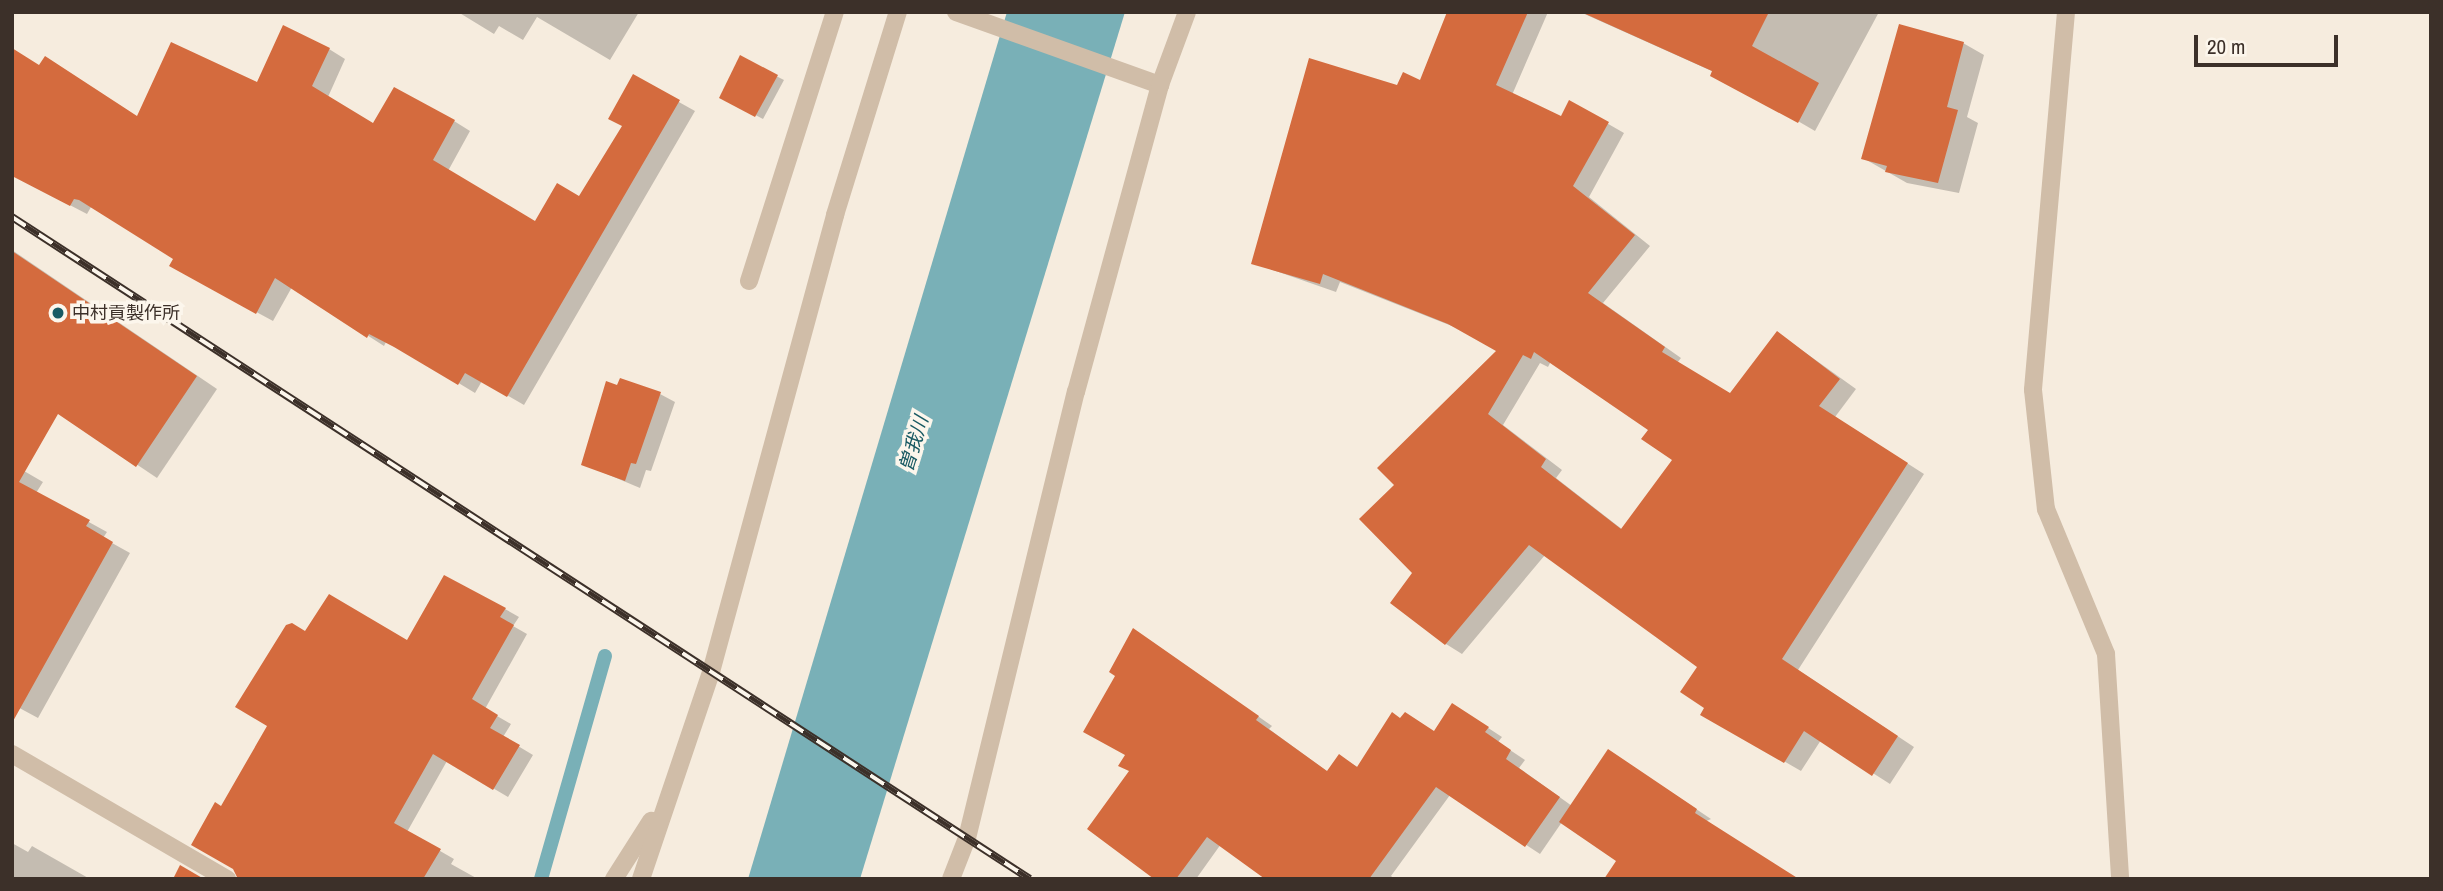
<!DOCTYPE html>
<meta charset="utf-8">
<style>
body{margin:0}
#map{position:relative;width:2443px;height:891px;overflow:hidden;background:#f6ecde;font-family:"Archivo Narrow","Noto Sans JP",sans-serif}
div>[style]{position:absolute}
.water>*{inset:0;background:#79b0b7}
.shadow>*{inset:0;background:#0003}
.stream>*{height:14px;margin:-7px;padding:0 7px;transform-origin:7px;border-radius:7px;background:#79b0b7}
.building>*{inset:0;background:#d46b3e}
.street>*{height:18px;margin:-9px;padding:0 9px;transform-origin:9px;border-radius:9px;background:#d0bda8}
.rail>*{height:8px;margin-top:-4px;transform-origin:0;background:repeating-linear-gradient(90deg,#fcf6ec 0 16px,#3c3029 0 32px);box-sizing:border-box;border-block:2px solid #3c3029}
.dots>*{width:19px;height:19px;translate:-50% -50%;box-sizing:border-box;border:4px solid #fcf6ec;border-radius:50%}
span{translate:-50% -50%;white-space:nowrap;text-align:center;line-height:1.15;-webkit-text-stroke:7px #fcf6ec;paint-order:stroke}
.poi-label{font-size:18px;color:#3c3029}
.left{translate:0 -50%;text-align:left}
.water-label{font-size:19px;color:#195a63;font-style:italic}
.frame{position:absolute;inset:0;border:14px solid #3c3029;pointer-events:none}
.scale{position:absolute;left:2194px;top:35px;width:144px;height:32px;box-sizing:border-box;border:4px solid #3c3029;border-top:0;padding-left:9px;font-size:21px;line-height:24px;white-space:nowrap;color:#3c3029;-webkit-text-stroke:5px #fcf6ec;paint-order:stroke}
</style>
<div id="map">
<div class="water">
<i style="clip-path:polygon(1007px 12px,1125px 12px,860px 879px,748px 879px)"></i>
</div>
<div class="shadow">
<i style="clip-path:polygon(458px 12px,639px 12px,610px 60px,537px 17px,523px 40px,499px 26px,494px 34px)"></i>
<i style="clip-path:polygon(evenodd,1449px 12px,1548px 12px,1512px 95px,1561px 118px,1570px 102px,1624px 133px,1589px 197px,1650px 246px,1603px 303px,1681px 358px,1677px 363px,1730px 395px,1778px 333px,1856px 389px,1835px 417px,1924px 474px,1798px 670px,1914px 747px,1890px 784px,1821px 740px,1801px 771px,1702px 714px,1706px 708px,1699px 667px,1545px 555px,1462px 654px,1446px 644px,1415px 573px,1396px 485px,1499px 350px,1467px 332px,1340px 282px,1336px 292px,1253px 263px,1398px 87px,1421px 83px,1449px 12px,1551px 361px,1650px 429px,1675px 460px,1623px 530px,1556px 478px,1562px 470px,1503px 425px,1540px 363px,1548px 367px,1551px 361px)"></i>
<i style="clip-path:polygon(1580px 12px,1879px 12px,1815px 131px,1714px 72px)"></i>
<i style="clip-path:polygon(1963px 43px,1984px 55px,1967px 117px,1978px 123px,1959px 193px,1907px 183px,1863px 158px)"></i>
<i style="clip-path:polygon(329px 49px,345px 59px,328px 97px,374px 125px,454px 121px,470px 131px,448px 171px,536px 223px,580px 198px,624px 126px,634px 77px,695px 111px,524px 405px,482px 381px,475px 393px,409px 353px,386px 342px,384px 346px,292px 287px,273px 321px,188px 275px,176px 258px,91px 207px,87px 214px,12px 175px,40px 67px,138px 118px,258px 84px)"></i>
<i style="clip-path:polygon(741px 58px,784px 80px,763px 119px,721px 97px)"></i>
<i style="clip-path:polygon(12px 250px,217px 389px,157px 478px,12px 381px)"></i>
<i style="clip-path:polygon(660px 394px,675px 402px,651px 471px,646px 470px,640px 488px,583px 464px)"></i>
<i style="clip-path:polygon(12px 464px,43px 482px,36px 493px,107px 532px,103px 538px,130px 553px,38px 718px,12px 704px)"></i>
<i style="clip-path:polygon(505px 609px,519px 617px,513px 626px,527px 634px,485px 709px,511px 724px,503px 737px,533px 755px,508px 797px,447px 761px,407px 832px,454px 859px,451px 864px,478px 879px,296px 879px,269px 726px,306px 633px,408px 643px)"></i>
<i style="clip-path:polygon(1148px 639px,1272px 726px,1269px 729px,1328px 772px,1340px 756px,1359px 768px,1401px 719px,1435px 733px,1467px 714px,1502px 737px,1498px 742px,1525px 760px,1519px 768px,1572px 806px,1623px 760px,1711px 819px,1619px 860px,1562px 822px,1540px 854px,1450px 795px,1391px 876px,1395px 879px,1271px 879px,1221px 844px,1196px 879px,1157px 879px,1127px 754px)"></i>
<i style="clip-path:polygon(12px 843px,28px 852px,32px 846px,90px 879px,12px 879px)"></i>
</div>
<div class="stream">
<i style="left:541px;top:879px;width:232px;rotate:-74deg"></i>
</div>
<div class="building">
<i style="clip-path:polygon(evenodd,1447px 12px,1528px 12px,1496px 85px,1561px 116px,1569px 100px,1609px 122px,1573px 186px,1635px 235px,1588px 293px,1665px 347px,1662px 352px,1730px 393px,1777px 331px,1840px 379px,1819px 406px,1908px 463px,1782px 659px,1898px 736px,1872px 776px,1804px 731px,1784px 763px,1700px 715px,1704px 708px,1680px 692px,1697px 667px,1529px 545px,1445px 645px,1390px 603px,1412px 573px,1359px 519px,1394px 485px,1377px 468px,1496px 351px,1448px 324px,1323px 274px,1320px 284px,1251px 264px,1309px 58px,1397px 85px,1403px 72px,1420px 80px,1447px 12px,1534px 352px,1648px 430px,1641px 439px,1672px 460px,1621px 529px,1541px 467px,1546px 459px,1488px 414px,1523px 355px,1531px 359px,1534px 352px)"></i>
<i style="clip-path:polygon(1581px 12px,1769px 12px,1752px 46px,1819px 83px,1798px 123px,1710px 76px,1712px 71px)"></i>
<i style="clip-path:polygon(1899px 24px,1964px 42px,1947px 107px,1958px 110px,1938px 183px,1885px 172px,1887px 166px,1861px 159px)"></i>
<i style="clip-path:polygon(283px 25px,330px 48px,312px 86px,373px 123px,394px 87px,455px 120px,433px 160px,535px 221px,557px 183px,579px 196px,622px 126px,608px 119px,633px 74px,680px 100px,507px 397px,465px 373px,458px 385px,394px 347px,369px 334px,367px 338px,275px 278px,256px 314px,169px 266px,173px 259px,79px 200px,74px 199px,70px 206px,12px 176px,12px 48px,39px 65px,45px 56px,137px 116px,171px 42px,257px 82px)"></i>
<i style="clip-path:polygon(740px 55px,778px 75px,755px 117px,719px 98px)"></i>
<i style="clip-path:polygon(12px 251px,197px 376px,136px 467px,58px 414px,19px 482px,90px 520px,86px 526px,113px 542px,12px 723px)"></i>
<i style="clip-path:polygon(620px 378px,661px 392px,636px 464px,631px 463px,625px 481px,581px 465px,606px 381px,617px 385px)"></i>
<i style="clip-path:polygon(444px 575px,506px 608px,500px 617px,514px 625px,472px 699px,498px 715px,490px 728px,520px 745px,493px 790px,433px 754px,394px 823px,441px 849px,423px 879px,238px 879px,233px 869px,191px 845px,215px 802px,221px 806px,267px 726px,235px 707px,286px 625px,292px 623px,305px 631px,329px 594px,407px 640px)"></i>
<i style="clip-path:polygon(1133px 628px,1259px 716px,1256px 720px,1327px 771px,1339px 754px,1357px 767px,1392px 712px,1400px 718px,1405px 712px,1434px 731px,1452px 703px,1489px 727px,1485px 732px,1511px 750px,1506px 759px,1560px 797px,1525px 847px,1436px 787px,1369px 879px,1265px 879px,1207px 837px,1176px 879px,1154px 879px,1087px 829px,1129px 771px,1118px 766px,1125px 755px,1083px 732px,1115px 676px,1109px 672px)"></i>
<i style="clip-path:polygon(1608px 749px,1697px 809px,1695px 813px,1799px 879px,1604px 879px,1616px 861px,1559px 822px)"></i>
<i style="clip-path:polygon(180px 865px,204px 879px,173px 879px)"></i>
</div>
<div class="street">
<i style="left:956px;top:12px;width:217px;rotate:19.7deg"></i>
<i style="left:2066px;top:12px;width:379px;rotate:95deg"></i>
<i style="left:2033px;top:390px;width:120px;rotate:83.8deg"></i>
<i style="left:2046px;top:509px;width:157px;rotate:67.5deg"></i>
<i style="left:2106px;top:654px;width:225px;rotate:86.4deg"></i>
<i style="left:749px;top:281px;width:282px;rotate:-72.3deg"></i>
<i style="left:12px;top:754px;width:249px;rotate:30.2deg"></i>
<i style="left:614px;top:879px;width:69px;rotate:-57.5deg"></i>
<i style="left:641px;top:879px;width:219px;rotate:-71.3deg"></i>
<i style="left:711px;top:672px;width:474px;rotate:-74.8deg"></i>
<i style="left:835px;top:215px;width:213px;rotate:-72.8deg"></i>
<i style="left:951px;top:879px;width:44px;rotate:-68.7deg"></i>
<i style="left:967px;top:838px;width:459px;rotate:-76.3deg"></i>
<i style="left:1076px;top:392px;width:318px;rotate:-74.7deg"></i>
<i style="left:1160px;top:85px;width:78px;rotate:-69.7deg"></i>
</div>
<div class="rail">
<i style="left:12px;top:217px;width:1214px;rotate:33.04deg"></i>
</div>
<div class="dots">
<i style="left:58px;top:313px;background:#195a63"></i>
</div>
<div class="poi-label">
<span class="left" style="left:72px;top:313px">中村貢製作所</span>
</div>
<div class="water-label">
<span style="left:914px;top:444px;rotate:-73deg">曽我川</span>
</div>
<div class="frame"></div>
<div class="scale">20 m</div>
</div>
